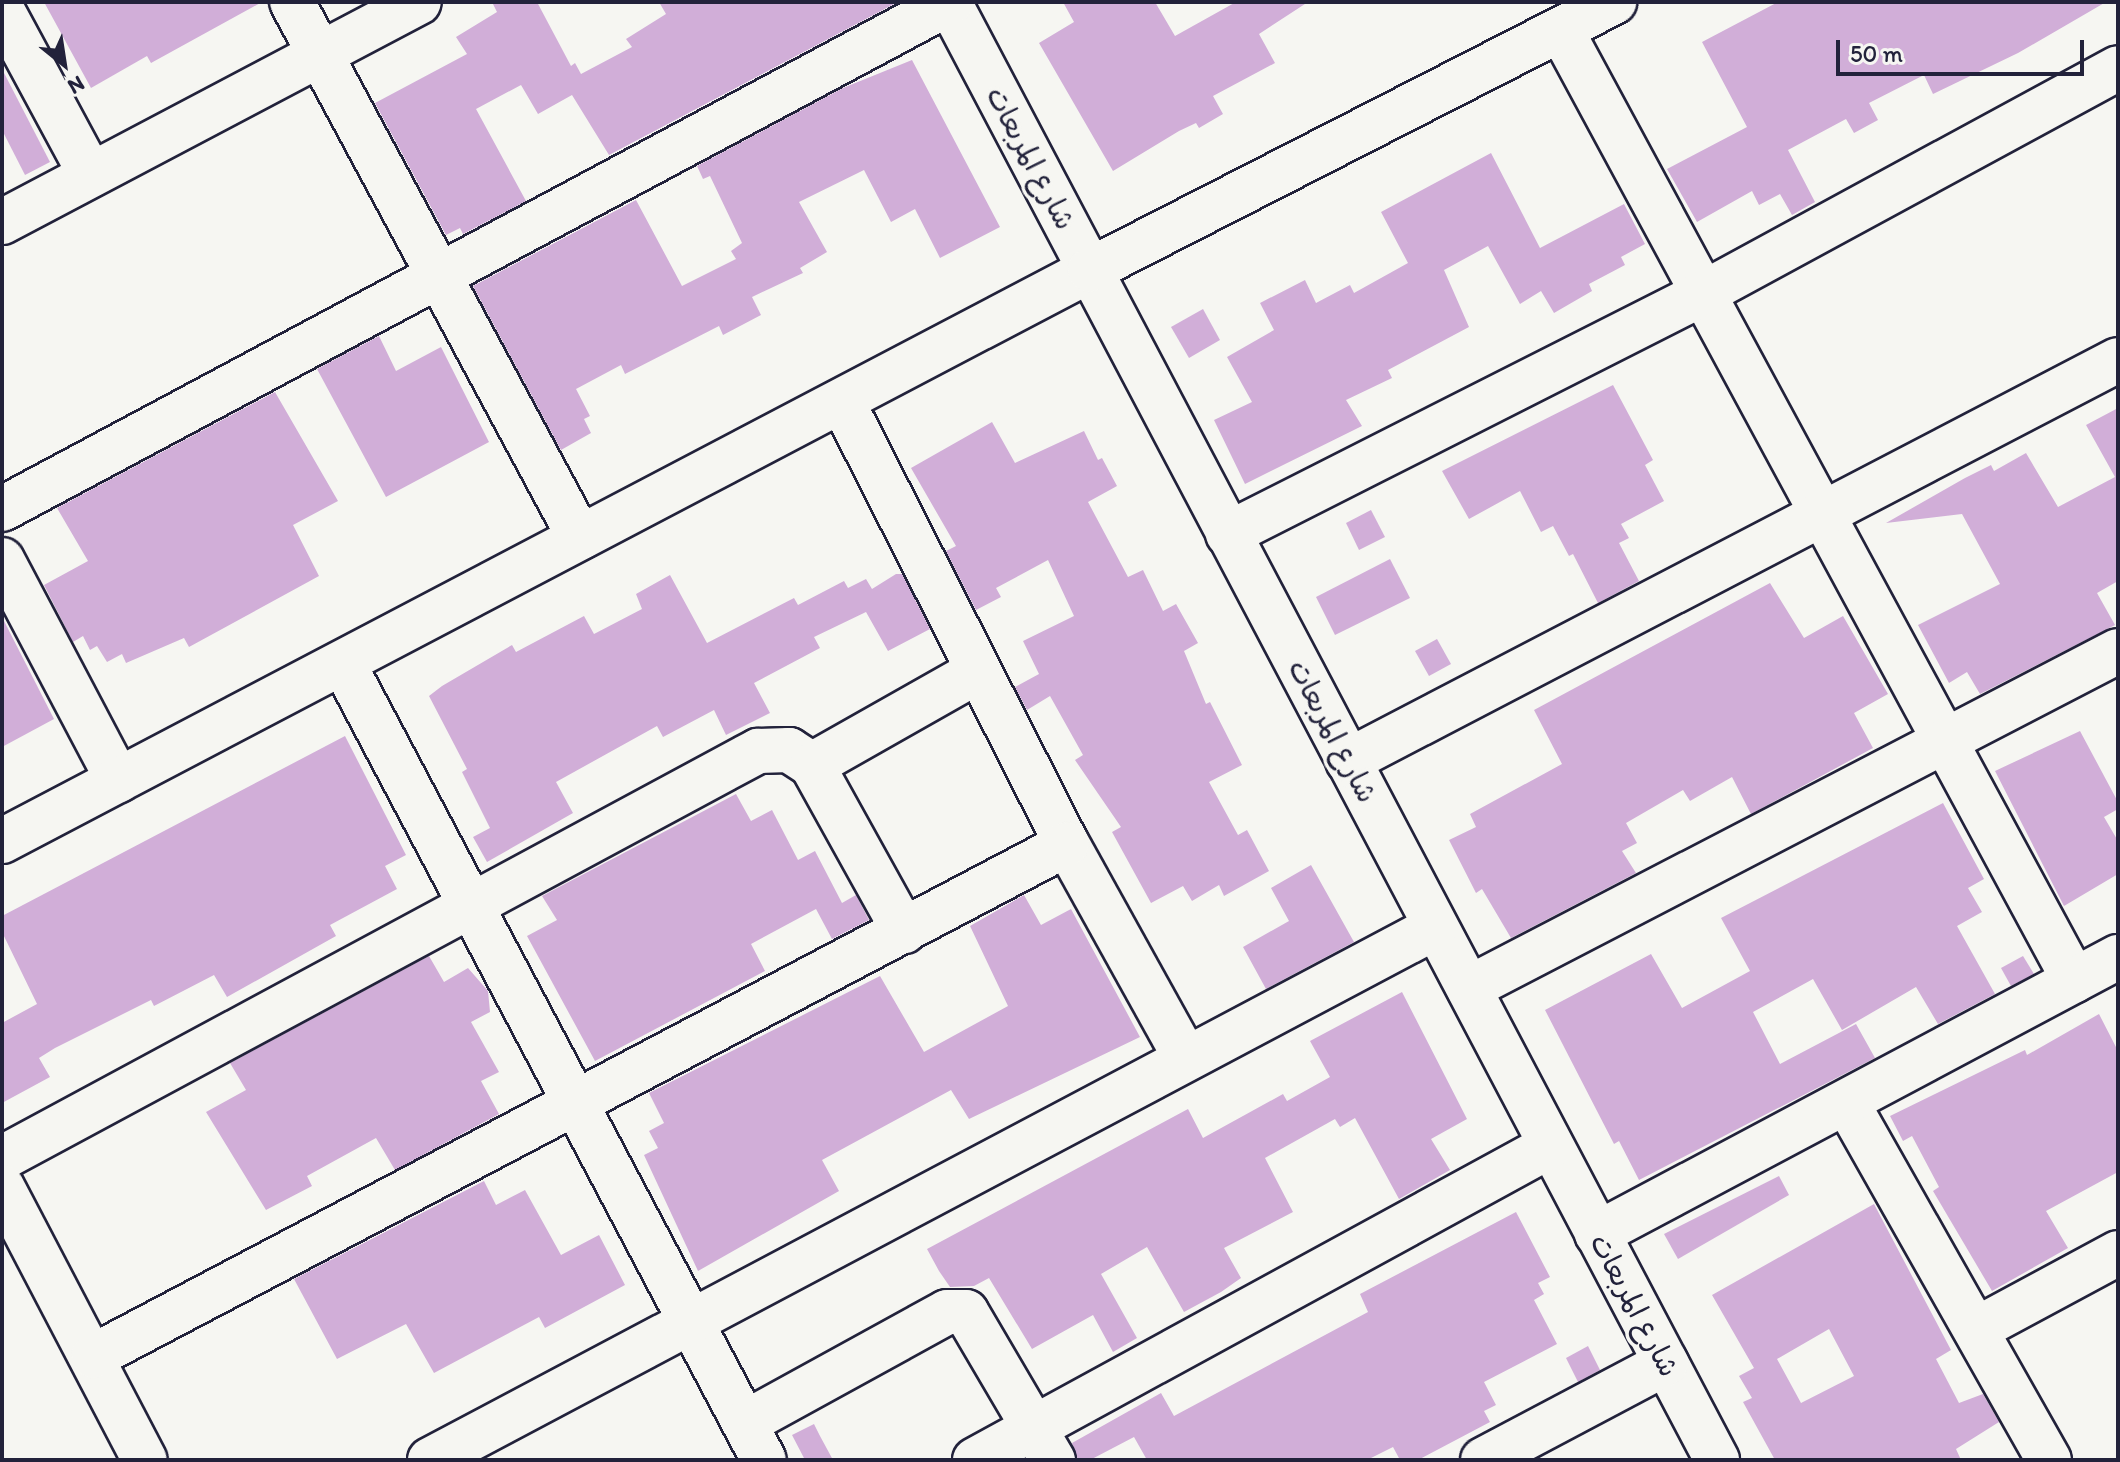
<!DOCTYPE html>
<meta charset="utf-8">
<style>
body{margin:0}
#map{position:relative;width:2120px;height:1462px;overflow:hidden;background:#f6f6f2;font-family:Itim,"Playpen Sans Arabic",sans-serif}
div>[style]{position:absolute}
.building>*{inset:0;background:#d1aed8}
.roads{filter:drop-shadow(2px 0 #22223b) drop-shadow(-2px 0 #22223b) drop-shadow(0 2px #22223b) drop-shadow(0 -2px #22223b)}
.minor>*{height:44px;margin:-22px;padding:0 22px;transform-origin:22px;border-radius:22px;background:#f6f6f2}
span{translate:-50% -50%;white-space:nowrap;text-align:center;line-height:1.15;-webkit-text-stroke:7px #f6f6f2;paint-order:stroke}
.street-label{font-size:28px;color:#22223b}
.frame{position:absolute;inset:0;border:4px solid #22223b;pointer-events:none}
.north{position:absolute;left:24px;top:24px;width:80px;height:80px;-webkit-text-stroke:6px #f6f6f2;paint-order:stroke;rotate:150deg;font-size:22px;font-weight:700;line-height:32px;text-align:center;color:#22223b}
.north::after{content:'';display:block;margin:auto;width:28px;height:36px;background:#22223b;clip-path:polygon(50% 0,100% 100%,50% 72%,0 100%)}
.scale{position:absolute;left:1836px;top:40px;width:248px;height:36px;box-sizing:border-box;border:4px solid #22223b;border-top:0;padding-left:10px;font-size:24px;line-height:28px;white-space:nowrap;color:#22223b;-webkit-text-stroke:6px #f6f6f2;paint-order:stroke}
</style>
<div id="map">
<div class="building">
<i style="clip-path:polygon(44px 2px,262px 2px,151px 63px,147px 56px,91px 88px)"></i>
<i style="clip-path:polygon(492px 2px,537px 2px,571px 66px,575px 63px,581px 74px,632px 47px,626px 39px,666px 14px,659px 2px,898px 2px,609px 155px,572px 95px,538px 114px,521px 85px,476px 109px,526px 201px,463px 234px,460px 228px,446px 235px,375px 103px,467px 54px,456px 37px,497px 12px)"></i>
<i style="clip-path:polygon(1063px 2px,1155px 2px,1175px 36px,1236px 2px,1308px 2px,1259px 34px,1275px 63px,1213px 96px,1223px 114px,1199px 128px,1196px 123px,1179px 131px,1113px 171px,1039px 43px,1074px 22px)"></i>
<i style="clip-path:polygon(1778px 2px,2106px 2px,2018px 53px,1933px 94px,1924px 75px,1869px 103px,1878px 120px,1854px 133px,1846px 119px,1788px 150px,1815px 202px,1792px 215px,1780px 194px,1759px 205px,1752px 191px,1697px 222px,1667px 169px,1747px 127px,1702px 42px)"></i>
<i style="clip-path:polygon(912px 60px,1000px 227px,940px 258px,915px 209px,891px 222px,864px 170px,799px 202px,827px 252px,800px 268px,803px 273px,752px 297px,761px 315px,723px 335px,719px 326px,625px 374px,621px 365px,576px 389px,590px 416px,584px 419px,591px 433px,561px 450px,473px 286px,636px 200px,682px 286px,736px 259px,731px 251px,742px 243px,710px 176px,703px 179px,697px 166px,843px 88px)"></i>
<i style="clip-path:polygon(2px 69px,50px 162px,25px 175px,2px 130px)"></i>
<i style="clip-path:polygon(1491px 153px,1540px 248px,1624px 204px,1645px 244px,1621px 257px,1625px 265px,1589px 284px,1592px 291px,1554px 313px,1541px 291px,1520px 304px,1488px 246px,1444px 270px,1469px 327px,1388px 370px,1392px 378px,1346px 400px,1362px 426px,1245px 484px,1214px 420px,1252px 402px,1227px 357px,1274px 330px,1260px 303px,1305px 280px,1316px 303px,1350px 285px,1354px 293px,1408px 263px,1381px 212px)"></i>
<i style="clip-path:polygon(1203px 309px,1220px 340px,1189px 358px,1171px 327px)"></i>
<i style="clip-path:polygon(379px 336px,396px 371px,441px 347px,489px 442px,386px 497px,317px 369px)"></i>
<i style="clip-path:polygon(1613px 385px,1653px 460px,1645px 465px,1664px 501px,1621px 524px,1629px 538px,1619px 543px,1639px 581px,1598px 603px,1573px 554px,1569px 556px,1553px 526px,1541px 532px,1520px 491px,1469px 519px,1442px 471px)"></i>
<i style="clip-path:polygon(275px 392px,338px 501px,293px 525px,319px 576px,189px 647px,184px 638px,126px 663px,122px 654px,107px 662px,97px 646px,90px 650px,83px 636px,73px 642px,44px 585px,88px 561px,57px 508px)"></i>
<i style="clip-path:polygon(2118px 408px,2118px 581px,2097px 593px,2115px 625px,1980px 694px,1967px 672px,1949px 683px,1918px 625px,2000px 584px,1962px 514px,1886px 523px,1965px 478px,1991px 465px,1994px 471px,2026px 453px,2058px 507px,2115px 477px,2086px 425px)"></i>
<i style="clip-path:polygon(992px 422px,1015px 463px,1084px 431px,1098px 460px,1102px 458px,1117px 486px,1088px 502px,1128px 577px,1143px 570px,1163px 611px,1176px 604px,1198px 643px,1184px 651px,1206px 704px,1210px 702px,1242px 765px,1209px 782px,1238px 835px,1247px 830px,1269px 871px,1224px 896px,1219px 885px,1192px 901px,1183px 886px,1151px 903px,1112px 832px,1121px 827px,1075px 760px,1083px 755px,1050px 696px,1027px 710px,1015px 687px,1039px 674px,1023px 641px,1074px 616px,1048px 560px,996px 588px,1001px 597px,976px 610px,946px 551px,956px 546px,911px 468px)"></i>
<i style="clip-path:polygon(1371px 510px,1385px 537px,1359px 550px,1346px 523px)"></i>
<i style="clip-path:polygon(1390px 559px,1410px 598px,1335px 635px,1316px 597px)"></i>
<i style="clip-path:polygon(896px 574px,902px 574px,930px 629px,888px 651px,866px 612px,814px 637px,820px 648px,754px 683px,770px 713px,726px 735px,714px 710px,663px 737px,657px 726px,556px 782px,573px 813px,487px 862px,473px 837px,490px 828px,462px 772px,467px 769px,429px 696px,442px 686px,512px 645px,516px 652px,584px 616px,594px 634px,642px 609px,636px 594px,670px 575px,707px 643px,794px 598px,798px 605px,844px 581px,848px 588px,866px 579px,872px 589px)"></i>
<i style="clip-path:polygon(1770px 583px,1804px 638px,1843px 616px,1888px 694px,1854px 713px,1873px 748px,1751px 814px,1732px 777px,1690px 801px,1683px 790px,1626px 823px,1637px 843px,1622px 851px,1636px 873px,1511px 938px,1482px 889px,1476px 893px,1449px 840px,1476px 827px,1470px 814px,1562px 764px,1534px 710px)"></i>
<i style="clip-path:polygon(2px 617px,54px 719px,2px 747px)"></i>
<i style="clip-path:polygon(1437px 639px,1451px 664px,1429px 676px,1415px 651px)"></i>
<i style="clip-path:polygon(2080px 731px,2118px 802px,2118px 809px,2104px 817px,2118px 841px,2118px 874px,2064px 906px,1995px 771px)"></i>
<i style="clip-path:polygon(345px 736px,406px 855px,385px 866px,397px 889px,330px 925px,336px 936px,227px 997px,214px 975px,154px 1006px,151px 1000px,55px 1048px,39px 1058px,50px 1077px,2px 1103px,2px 1023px,37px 1004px,2px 932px,2px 916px)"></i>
<i style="clip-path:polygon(736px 794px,751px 821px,772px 810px,798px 860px,815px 851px,842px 903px,856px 895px,869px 920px,832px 939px,816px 909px,751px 944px,765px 971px,595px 1061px,527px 936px,557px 920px,542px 896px)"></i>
<i style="clip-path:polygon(1943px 803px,1984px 879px,1968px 888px,1982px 912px,1957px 926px,1995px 994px,1938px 1024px,1916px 987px,1842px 1030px,1813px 979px,1753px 1012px,1780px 1064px,1856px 1024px,1875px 1058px,1639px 1180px,1619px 1141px,1614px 1144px,1545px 1010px,1651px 954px,1682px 1008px,1750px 971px,1721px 918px)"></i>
<i style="clip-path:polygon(1311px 865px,1354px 942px,1266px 989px,1243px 947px,1289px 921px,1271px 888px)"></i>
<i style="clip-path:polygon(1024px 895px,1041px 925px,1071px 909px,1140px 1037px,969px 1119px,951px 1090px,822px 1160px,839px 1191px,698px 1271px,644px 1155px,658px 1148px,649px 1131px,664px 1123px,649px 1093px,880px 976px,924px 1052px,1008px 1006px,970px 926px)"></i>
<i style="clip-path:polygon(429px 956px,444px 982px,468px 968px,488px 991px,490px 1012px,471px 1022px,499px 1072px,481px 1081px,499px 1114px,395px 1170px,376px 1138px,307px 1176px,312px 1186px,266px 1210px,206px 1112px,246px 1090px,230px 1063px)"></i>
<i style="clip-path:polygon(2023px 956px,2034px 974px,2011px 986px,2001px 968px)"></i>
<i style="clip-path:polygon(1402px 992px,1467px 1119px,1431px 1139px,1450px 1170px,1399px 1199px,1355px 1118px,1340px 1127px,1335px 1119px,1265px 1158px,1293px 1212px,1224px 1248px,1241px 1278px,1221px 1292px,1184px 1312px,1147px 1247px,1101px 1274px,1137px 1338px,1113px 1352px,1093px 1315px,1032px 1349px,989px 1278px,974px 1286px,950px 1287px,939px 1271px,927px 1249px,1188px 1109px,1203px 1138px,1283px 1094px,1287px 1101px,1330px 1077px,1310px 1041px)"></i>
<i style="clip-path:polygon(2099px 1014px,2118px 1051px,2118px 1172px,2046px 1211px,2068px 1248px,1992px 1291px,1933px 1191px,1939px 1187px,1912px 1136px,1903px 1141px,1890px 1116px,2025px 1050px,2027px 1055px)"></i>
<i style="clip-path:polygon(1779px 1176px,1789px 1195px,1678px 1259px,1664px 1234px)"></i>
<i style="clip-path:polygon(484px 1181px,496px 1205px,525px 1190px,561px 1255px,599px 1235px,625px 1285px,545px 1328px,539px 1317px,434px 1373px,406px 1324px,337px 1359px,294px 1279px)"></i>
<i style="clip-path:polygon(evenodd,1874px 1204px,1951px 1350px,1936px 1359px,1959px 1403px,1983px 1394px,1999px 1422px,1956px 1449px,1961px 1460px,1775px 1460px,1743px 1402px,1752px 1398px,1739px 1376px,1754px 1368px,1712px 1295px,1874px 1204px,1829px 1329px,1854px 1376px,1801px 1403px,1777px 1359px,1829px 1329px)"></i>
<i style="clip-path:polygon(1516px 1212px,1550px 1277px,1538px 1283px,1544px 1294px,1534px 1300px,1557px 1344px,1484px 1382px,1496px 1405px,1484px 1411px,1490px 1422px,1418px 1460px,1400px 1460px,1393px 1447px,1367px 1460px,1147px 1460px,1134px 1437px,1090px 1460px,1078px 1460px,1072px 1443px,1161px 1393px,1174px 1416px,1368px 1312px,1360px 1294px)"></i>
<i style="clip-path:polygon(1588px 1346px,1600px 1370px,1578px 1382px,1566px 1358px)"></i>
<i style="clip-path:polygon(814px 1424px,820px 1436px,833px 1460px,805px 1460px,792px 1435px)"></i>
</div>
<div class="roads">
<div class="minor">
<i style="left:292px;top:2px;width:608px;rotate:61.75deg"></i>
<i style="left:949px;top:2px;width:1648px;rotate:62.22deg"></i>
<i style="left:2px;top:10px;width:187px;rotate:61.7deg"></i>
<i style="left:1561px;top:30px;width:1080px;rotate:61.63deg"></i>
<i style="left:2px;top:222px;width:471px;rotate:-27.8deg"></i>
<i style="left:842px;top:401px;width:497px;rotate:63.1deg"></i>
<i style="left:1067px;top:844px;width:244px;rotate:61deg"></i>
<i style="left:2px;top:509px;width:1076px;rotate:-28.11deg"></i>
<i style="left:1228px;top:534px;width:531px;rotate:-26.85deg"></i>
<i style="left:1702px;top:294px;width:473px;rotate:-28.5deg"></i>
<i style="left:2px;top:560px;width:249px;rotate:62.2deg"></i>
<i style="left:343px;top:663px;width:901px;rotate:62.16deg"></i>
<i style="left:1348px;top:761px;width:868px;rotate:-27.51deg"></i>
<i style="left:812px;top:765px;width:191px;rotate:-29.5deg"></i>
<i style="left:2px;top:841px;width:1229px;rotate:-27.69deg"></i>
<i style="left:1090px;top:270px;width:589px;rotate:-27.09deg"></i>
<i style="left:1469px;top:988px;width:731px;rotate:-27.44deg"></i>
<i style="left:1847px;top:1103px;width:410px;rotate:60.5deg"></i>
<i style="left:2px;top:1158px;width:859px;rotate:-28.3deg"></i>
<i style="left:758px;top:751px;width:31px;rotate:-2deg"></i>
<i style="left:789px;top:750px;width:27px;rotate:33deg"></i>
<i style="left:812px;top:765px;width:190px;rotate:61deg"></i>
<i style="left:2px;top:1187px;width:308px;rotate:62.4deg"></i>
<i style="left:1597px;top:1234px;width:590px;rotate:-28deg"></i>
<i style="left:1977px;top:1329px;width:160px;rotate:-28.3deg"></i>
<i style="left:94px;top:1356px;width:1099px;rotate:-27.75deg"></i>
<i style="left:745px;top:1423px;width:230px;rotate:-28.8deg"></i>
<i style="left:947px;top:1312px;width:19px"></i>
<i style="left:966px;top:1312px;width:172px;rotate:59.6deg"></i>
<i style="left:430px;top:1460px;width:1138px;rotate:-27.92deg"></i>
<i style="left:975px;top:1460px;width:655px;rotate:-28.64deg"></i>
<i style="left:1483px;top:1460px;width:207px;rotate:-27.9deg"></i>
</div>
</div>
<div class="street-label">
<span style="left:1031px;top:158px;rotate:62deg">شارع المربعات</span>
<span style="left:1333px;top:731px;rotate:62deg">شارع المربعات</span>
<span style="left:1635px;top:1305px;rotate:62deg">شارع المربعات</span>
</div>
<div class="frame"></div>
<div class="north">N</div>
<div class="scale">50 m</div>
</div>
